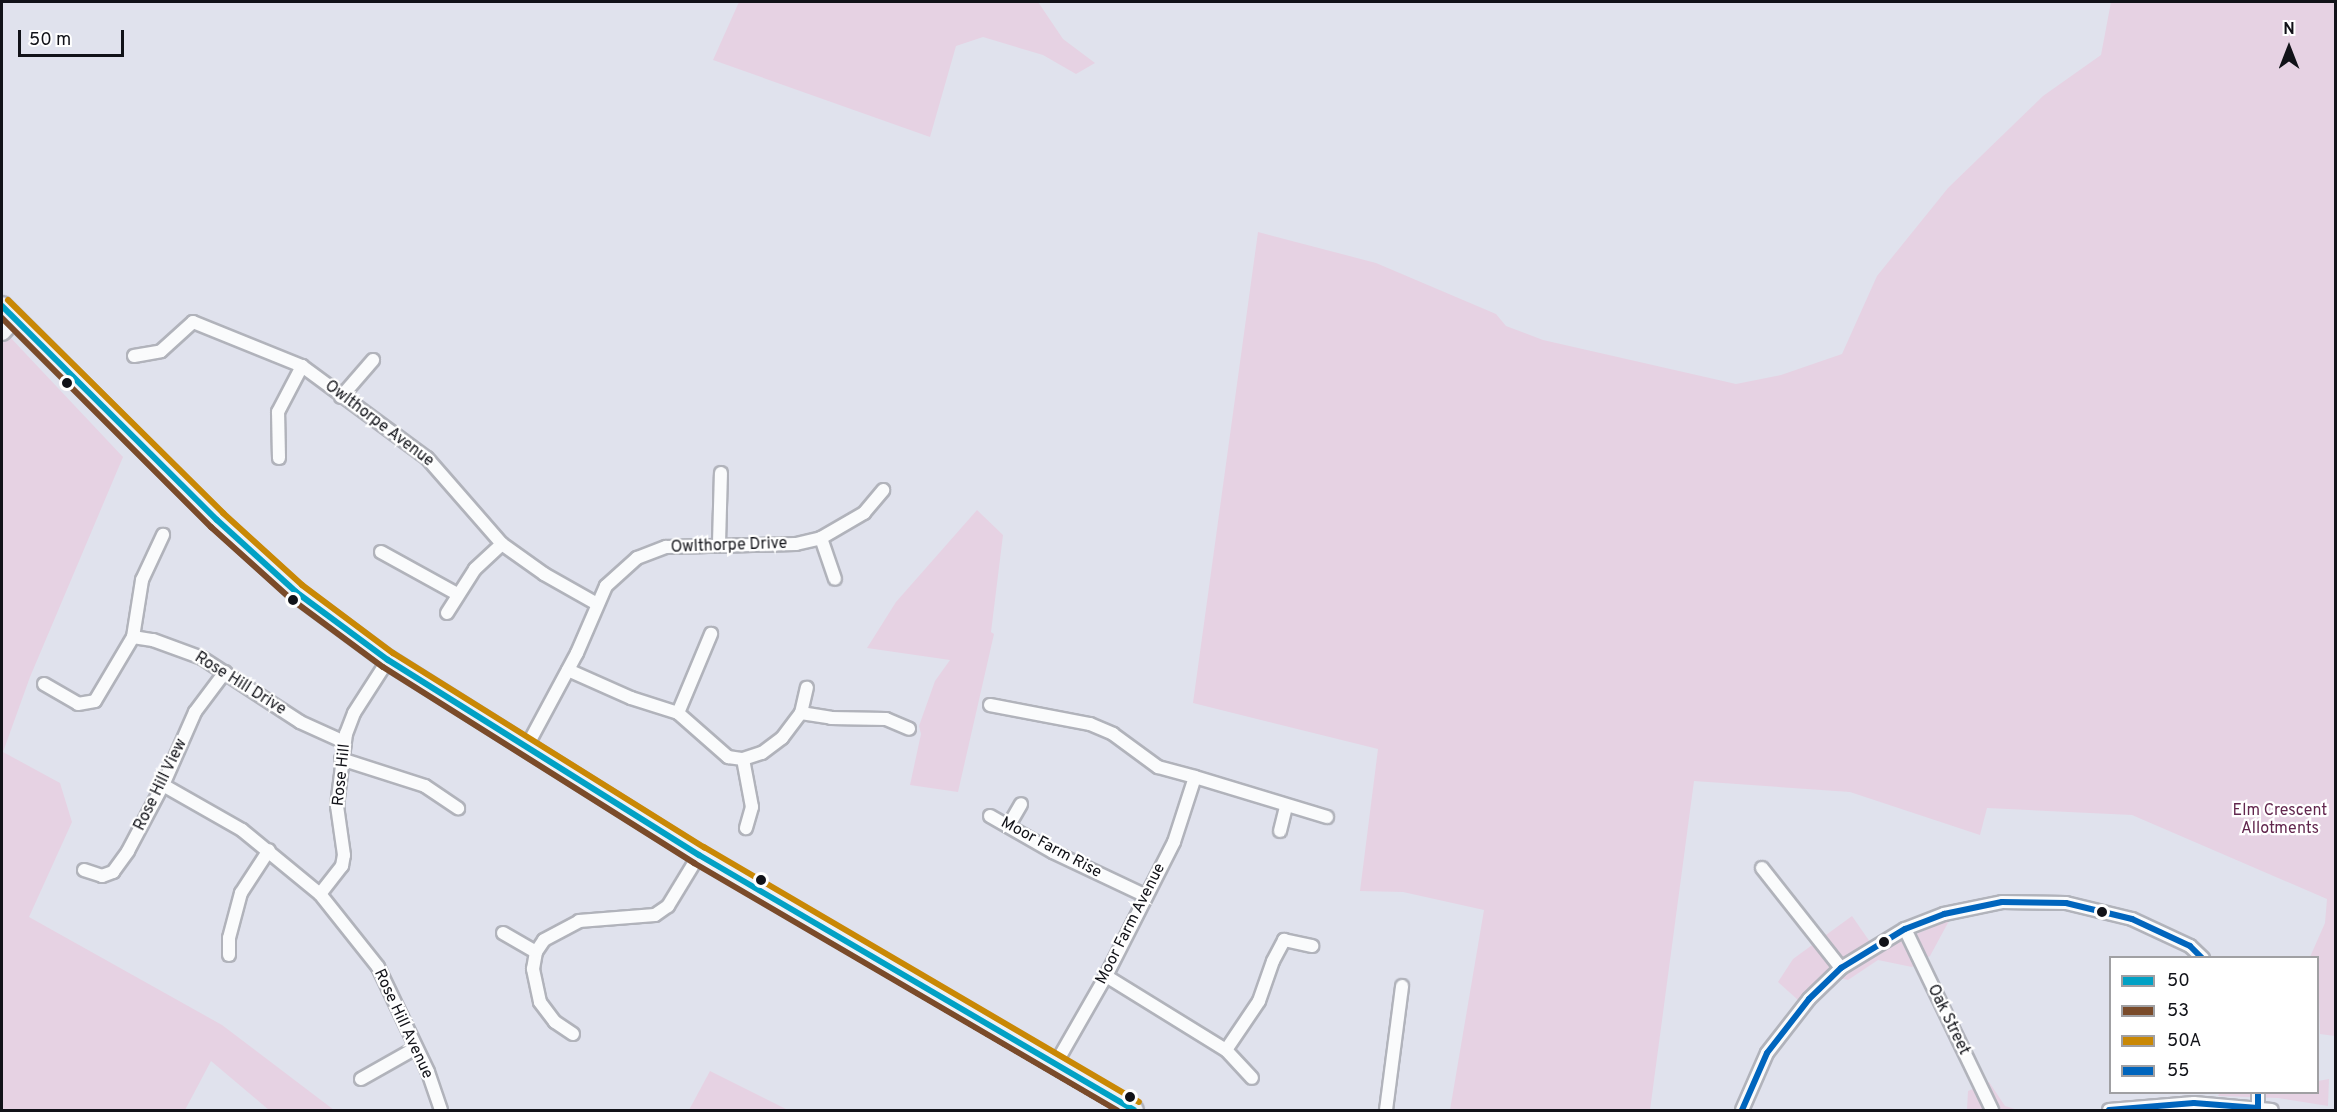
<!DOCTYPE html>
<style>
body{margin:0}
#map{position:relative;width:2337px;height:1112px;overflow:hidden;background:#e0e2ed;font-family:Overpass,sans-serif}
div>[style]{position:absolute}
.green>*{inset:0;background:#e6d2e3}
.roads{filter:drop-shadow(2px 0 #b1b3bb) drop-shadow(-2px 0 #b1b3bb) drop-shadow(0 2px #b1b3bb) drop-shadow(0 -2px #b1b3bb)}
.street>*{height:12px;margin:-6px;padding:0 6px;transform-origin:6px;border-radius:6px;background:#fafbfc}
.secondary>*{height:16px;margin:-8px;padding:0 8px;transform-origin:8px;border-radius:8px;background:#f4f6f9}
.primary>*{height:18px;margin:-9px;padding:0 9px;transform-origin:9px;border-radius:9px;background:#edf1f6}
.bus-1>*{height:6px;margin:-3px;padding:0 3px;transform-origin:3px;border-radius:3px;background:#01a1c5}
.bus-2>*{height:6px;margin:-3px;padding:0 3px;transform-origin:3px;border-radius:3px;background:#7a4b2a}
.bus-3>*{height:6px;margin:-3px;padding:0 3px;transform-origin:3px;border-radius:3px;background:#c98805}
.bus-4>*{height:6px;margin:-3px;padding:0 3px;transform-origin:3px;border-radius:3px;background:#0065bd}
.dots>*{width:16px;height:16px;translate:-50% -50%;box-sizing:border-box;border:3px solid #fff;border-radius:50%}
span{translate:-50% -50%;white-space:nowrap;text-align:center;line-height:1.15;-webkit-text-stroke:4.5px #fff;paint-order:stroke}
.street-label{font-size:16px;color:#111218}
.park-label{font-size:16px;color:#62274e}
.frame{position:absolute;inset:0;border:3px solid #111218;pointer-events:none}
.legend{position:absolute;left:2109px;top:956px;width:210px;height:138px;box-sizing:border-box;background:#fff;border:2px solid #a0a0a3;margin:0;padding:8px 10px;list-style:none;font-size:18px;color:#111218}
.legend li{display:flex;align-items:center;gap:12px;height:30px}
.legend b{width:30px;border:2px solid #a0a0a3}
.north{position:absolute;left:2259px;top:18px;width:60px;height:60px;-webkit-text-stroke:4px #fff;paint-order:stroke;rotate:0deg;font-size:16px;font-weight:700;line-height:24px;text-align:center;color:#111218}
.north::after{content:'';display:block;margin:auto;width:21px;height:27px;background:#111218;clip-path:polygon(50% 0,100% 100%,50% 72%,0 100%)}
.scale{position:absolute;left:18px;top:30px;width:106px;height:27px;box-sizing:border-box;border:3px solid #111218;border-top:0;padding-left:8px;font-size:18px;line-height:21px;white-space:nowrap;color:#111218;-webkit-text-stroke:4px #fff;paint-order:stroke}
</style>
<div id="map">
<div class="green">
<i style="clip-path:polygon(739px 2px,1038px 2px,1063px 39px,1095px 63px,1076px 74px,1043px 55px,983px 37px,956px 46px,930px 137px,713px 60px)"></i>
<i style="clip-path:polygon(2111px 2px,2335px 2px,2335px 1036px,2320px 1034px,2318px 958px,2310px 957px,2325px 923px,2327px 899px,2132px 815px,1987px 808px,1980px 835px,1850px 792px,1694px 781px,1650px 1110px,1450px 1110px,1484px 910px,1403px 892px,1360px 891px,1378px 749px,1193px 703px,1258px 232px,1376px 263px,1496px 314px,1506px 326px,1543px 340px,1736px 384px,1781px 375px,1842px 354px,1877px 276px,1948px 188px,2043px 96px,2101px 55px)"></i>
<i style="clip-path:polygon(9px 336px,123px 457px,30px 677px,3px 752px,60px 783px,72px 822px,29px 917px,222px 1025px,334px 1110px,269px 1110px,211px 1061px,185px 1110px,2px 1110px,2px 342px)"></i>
<i style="clip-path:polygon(977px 510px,1003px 535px,991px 632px,994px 634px,958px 792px,910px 785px,921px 734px,919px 726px,935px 681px,950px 660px,867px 648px,896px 602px)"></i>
<i style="clip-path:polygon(1852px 916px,1877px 952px,1950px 919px,1930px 956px,1912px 967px,1878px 960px,1848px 980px,1824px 975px,1798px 1000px,1778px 982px,1793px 959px)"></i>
<i style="clip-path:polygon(710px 1071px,788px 1110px,689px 1110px)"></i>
<i style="clip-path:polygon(2329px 1079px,2328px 1106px,2278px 1098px,2218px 1096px,2220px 1092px,2318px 1092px,2318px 1081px)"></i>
<i style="clip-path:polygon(1989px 1082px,2005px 1106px,2018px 1110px,1967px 1110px,1968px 1091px)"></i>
</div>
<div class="roads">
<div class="street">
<i style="left:134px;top:356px;width:27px;rotate:-10deg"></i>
<i style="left:161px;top:351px;width:43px;rotate:-42.2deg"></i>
<i style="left:193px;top:322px;width:118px;rotate:22deg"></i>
<i style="left:302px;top:366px;width:155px;rotate:36.4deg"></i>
<i style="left:427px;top:458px;width:114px;rotate:48.9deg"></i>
<i style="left:502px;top:544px;width:52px;rotate:35.5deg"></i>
<i style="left:544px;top:574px;width:61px;rotate:29.5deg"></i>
<i style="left:341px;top:397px;width:49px;rotate:-49.1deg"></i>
<i style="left:279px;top:458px;width:46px;rotate:-91.2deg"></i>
<i style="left:278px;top:412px;width:52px;rotate:-62.4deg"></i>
<i style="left:821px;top:538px;width:43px;rotate:71.1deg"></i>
<i style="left:719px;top:543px;width:70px;rotate:-88.4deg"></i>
<i style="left:381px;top:552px;width:87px;rotate:28.9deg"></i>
<i style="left:447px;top:613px;width:52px;rotate:-57.5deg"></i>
<i style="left:475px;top:569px;width:37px;rotate:-43deg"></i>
<i style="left:133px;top:637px;width:20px;rotate:9deg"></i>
<i style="left:153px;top:640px;width:52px;rotate:20.2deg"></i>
<i style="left:202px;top:658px;width:117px;rotate:33.1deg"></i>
<i style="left:300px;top:722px;width:48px;rotate:24.4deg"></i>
<i style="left:568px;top:670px;width:69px;rotate:24deg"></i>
<i style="left:631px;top:698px;width:49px;rotate:17.7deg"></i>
<i style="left:678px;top:713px;width:67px;rotate:41.3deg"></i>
<i style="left:728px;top:757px;width:15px;rotate:8deg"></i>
<i style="left:743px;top:759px;width:20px;rotate:-18deg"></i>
<i style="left:762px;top:753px;width:25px;rotate:-37deg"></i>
<i style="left:782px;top:738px;width:31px;rotate:-53deg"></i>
<i style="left:801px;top:713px;width:26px;rotate:-77deg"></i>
<i style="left:44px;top:684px;width:39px;rotate:30deg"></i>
<i style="left:78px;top:704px;width:17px;rotate:-10deg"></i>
<i style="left:95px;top:701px;width:74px;rotate:-59.3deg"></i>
<i style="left:133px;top:637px;width:58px;rotate:-81deg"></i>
<i style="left:142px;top:580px;width:50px;rotate:-65deg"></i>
<i style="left:990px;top:705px;width:102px;rotate:10.8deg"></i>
<i style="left:1090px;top:724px;width:25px;rotate:23deg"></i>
<i style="left:1113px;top:734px;width:56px;rotate:36.3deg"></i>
<i style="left:1158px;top:767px;width:38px;rotate:15deg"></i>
<i style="left:678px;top:713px;width:86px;rotate:-67.3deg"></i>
<i style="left:801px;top:713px;width:30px;rotate:9deg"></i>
<i style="left:831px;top:718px;width:55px;rotate:1deg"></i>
<i style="left:886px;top:719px;width:25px;rotate:23deg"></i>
<i style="left:526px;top:748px;width:108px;rotate:-61.8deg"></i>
<i style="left:577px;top:653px;width:73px;rotate:-66.6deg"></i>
<i style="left:606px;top:586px;width:42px;rotate:-42.1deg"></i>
<i style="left:637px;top:558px;width:31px;rotate:-21deg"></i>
<i style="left:666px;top:547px;width:130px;rotate:-1.3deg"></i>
<i style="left:796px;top:544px;width:26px;rotate:-13deg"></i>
<i style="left:821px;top:538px;width:50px;rotate:-30.2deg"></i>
<i style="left:864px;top:513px;width:30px;rotate:-50deg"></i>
<i style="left:341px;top:759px;width:88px;rotate:17.8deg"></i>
<i style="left:425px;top:786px;width:40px;rotate:34deg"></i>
<i style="left:743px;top:759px;width:49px;rotate:79.4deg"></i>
<i style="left:752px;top:807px;width:22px;rotate:106deg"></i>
<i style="left:163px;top:785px;width:91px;rotate:29.7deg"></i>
<i style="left:242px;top:830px;width:101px;rotate:39.4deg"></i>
<i style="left:320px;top:894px;width:93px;rotate:51.5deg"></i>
<i style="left:378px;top:967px;width:116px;rotate:64.5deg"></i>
<i style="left:428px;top:1072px;width:40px;rotate:71.1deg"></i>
<i style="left:990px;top:816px;width:73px;rotate:29.7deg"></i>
<i style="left:1053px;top:852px;width:103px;rotate:25.3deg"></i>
<i style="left:1009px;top:825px;width:24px;rotate:-60deg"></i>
<i style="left:1280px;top:831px;width:25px;rotate:-76deg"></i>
<i style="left:1762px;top:868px;width:127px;rotate:51.7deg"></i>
<i style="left:84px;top:870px;width:19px;rotate:18deg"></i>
<i style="left:102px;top:876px;width:12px;rotate:-20deg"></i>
<i style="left:113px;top:872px;width:26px;rotate:-54deg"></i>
<i style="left:128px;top:851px;width:75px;rotate:-62.1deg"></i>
<i style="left:163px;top:785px;width:80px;rotate:-66.3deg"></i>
<i style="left:195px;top:712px;width:50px;rotate:-53.1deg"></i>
<i style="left:320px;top:894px;width:36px;rotate:-52deg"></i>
<i style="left:342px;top:866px;width:11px;rotate:-80deg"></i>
<i style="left:344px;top:855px;width:49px;rotate:-98.1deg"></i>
<i style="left:337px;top:806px;width:73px;rotate:-82.9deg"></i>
<i style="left:346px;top:734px;width:22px;rotate:-69deg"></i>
<i style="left:354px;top:713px;width:63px;rotate:-57.3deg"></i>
<i style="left:1905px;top:929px;width:201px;rotate:64.3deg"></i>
<i style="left:503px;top:933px;width:38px;rotate:30deg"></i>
<i style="left:229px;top:955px;width:17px;rotate:-90deg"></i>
<i style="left:229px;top:938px;width:47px;rotate:-75.1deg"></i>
<i style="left:241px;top:893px;width:51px;rotate:-56.9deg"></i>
<i style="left:1106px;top:976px;width:141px;rotate:31.7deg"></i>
<i style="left:1226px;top:1050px;width:38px;rotate:47deg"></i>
<i style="left:573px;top:1034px;width:22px;rotate:-146deg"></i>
<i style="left:555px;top:1022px;width:25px;rotate:-127deg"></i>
<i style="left:540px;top:1002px;width:34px;rotate:-102deg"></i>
<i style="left:533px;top:969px;width:17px;rotate:-80deg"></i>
<i style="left:536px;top:952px;width:14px;rotate:-56deg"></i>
<i style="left:544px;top:940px;width:40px;rotate:-28deg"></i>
<i style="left:579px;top:921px;width:76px;rotate:-4.5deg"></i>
<i style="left:655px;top:915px;width:16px;rotate:-35deg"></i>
<i style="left:668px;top:906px;width:60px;rotate:-58.7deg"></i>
<i style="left:1226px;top:1050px;width:59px;rotate:-56deg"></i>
<i style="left:1259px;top:1001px;width:42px;rotate:-70.7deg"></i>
<i style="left:1273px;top:961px;width:24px;rotate:-62deg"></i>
<i style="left:1284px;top:940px;width:29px;rotate:12deg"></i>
<i style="left:1055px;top:1065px;width:103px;rotate:-60.2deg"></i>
<i style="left:1106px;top:976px;width:150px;rotate:-63.1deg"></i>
<i style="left:1174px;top:842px;width:68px;rotate:-72.1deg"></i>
<i style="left:1195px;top:777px;width:138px;rotate:16.9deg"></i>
<i style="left:361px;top:1079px;width:61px;rotate:-29.5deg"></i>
<i style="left:2258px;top:1092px;width:16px;rotate:90deg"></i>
<i style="left:1386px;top:1110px;width:125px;rotate:-82.6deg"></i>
<i style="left:1742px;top:1110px;width:62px;rotate:-66.3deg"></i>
<i style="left:1767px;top:1053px;width:68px;rotate:-52.1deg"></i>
<i style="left:1809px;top:999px;width:45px;rotate:-44.1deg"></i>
<i style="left:1841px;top:968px;width:75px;rotate:-31.4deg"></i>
<i style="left:1905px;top:929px;width:42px;rotate:-21deg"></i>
<i style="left:1944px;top:914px;width:59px;rotate:-11.7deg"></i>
<i style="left:2002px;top:902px;width:64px;rotate:0.9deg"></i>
<i style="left:2066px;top:903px;width:68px;rotate:13.6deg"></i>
<i style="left:2132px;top:919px;width:64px;rotate:25deg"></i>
<i style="left:2190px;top:946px;width:18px;rotate:43deg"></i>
<i style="left:2109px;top:1110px;width:85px;rotate:-4.7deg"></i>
<i style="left:2194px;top:1103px;width:78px;rotate:5.1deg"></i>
</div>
<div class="secondary">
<i style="left:2px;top:332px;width:16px;rotate:-47deg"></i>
</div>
<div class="primary">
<i style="left:2px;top:306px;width:303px;rotate:44.9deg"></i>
<i style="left:217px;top:520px;width:107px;rotate:42.3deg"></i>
<i style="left:296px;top:592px;width:114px;rotate:36.5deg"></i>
<i style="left:388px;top:660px;width:367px;rotate:32.1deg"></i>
<i style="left:699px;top:855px;width:504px;rotate:30.38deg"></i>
</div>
</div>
<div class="bus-1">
<i style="left:2px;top:306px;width:303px;rotate:44.9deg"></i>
<i style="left:217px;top:520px;width:107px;rotate:42.3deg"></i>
<i style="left:296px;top:592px;width:114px;rotate:36.5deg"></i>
<i style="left:388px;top:660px;width:367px;rotate:32.1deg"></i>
<i style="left:699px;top:855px;width:504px;rotate:30.38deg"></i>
</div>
<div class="bus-2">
<i style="left:2px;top:318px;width:296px;rotate:45deg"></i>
<i style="left:211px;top:527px;width:108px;rotate:42deg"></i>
<i style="left:291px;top:599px;width:114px;rotate:36.5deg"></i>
<i style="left:383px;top:667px;width:368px;rotate:32.2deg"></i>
<i style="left:694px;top:863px;width:490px;rotate:30.3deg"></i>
</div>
<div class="bus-3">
<i style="left:8px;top:300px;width:303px;rotate:44.7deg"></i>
<i style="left:223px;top:513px;width:107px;rotate:42.3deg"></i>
<i style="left:302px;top:585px;width:114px;rotate:36.8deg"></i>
<i style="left:393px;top:653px;width:367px;rotate:32deg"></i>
<i style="left:704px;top:847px;width:504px;rotate:30.38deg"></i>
</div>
<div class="bus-4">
<i style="left:1742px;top:1110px;width:62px;rotate:-66.3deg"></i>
<i style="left:1767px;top:1053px;width:68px;rotate:-52.1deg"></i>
<i style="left:1809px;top:999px;width:45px;rotate:-44.1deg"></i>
<i style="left:1841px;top:968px;width:75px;rotate:-31.4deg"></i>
<i style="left:1905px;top:929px;width:42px;rotate:-21deg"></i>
<i style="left:1944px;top:914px;width:59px;rotate:-11.7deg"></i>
<i style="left:2002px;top:902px;width:64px;rotate:0.9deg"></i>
<i style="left:2066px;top:903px;width:68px;rotate:13.6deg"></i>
<i style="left:2132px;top:919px;width:64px;rotate:25deg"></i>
<i style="left:2190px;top:946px;width:17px;rotate:45deg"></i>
<i style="left:2109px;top:1110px;width:85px;rotate:-4.7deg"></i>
<i style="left:2194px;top:1103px;width:64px;rotate:4.5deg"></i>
<i style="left:2258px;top:1108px;width:16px;rotate:-90deg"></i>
</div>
<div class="dots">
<i style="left:67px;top:383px;background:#111218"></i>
<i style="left:293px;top:600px;background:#111218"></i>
<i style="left:761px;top:880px;background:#111218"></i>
<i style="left:2102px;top:912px;background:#111218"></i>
<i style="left:1884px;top:942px;background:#111218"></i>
<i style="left:1130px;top:1097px;background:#111218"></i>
</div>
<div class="street-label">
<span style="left:379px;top:424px;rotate:37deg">Owlthorpe Avenue</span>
<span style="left:729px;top:546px;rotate:-2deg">Owlthorpe Drive</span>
<span style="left:240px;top:684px;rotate:32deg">Rose Hill Drive</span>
<span style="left:342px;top:775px;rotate:-84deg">Rose Hill</span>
<span style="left:161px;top:785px;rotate:-64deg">Rose Hill View</span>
<span style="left:1051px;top:848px;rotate:28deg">Moor Farm Rise</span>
<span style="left:1131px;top:924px;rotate:-63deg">Moor Farm Avenue</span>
<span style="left:1948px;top:1020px;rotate:64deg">Oak Street</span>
<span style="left:403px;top:1024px;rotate:65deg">Rose Hill Avenue</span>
</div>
<div class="park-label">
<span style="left:2280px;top:820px">Elm Crescent<br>Allotments</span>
</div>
<div class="frame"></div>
<ul class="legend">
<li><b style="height:8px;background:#01a1c5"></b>50</li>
<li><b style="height:8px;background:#7a4b2a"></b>53</li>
<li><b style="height:8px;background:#c98805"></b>50A</li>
<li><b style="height:8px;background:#0065bd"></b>55</li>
</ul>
<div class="north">N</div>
<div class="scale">50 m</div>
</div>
